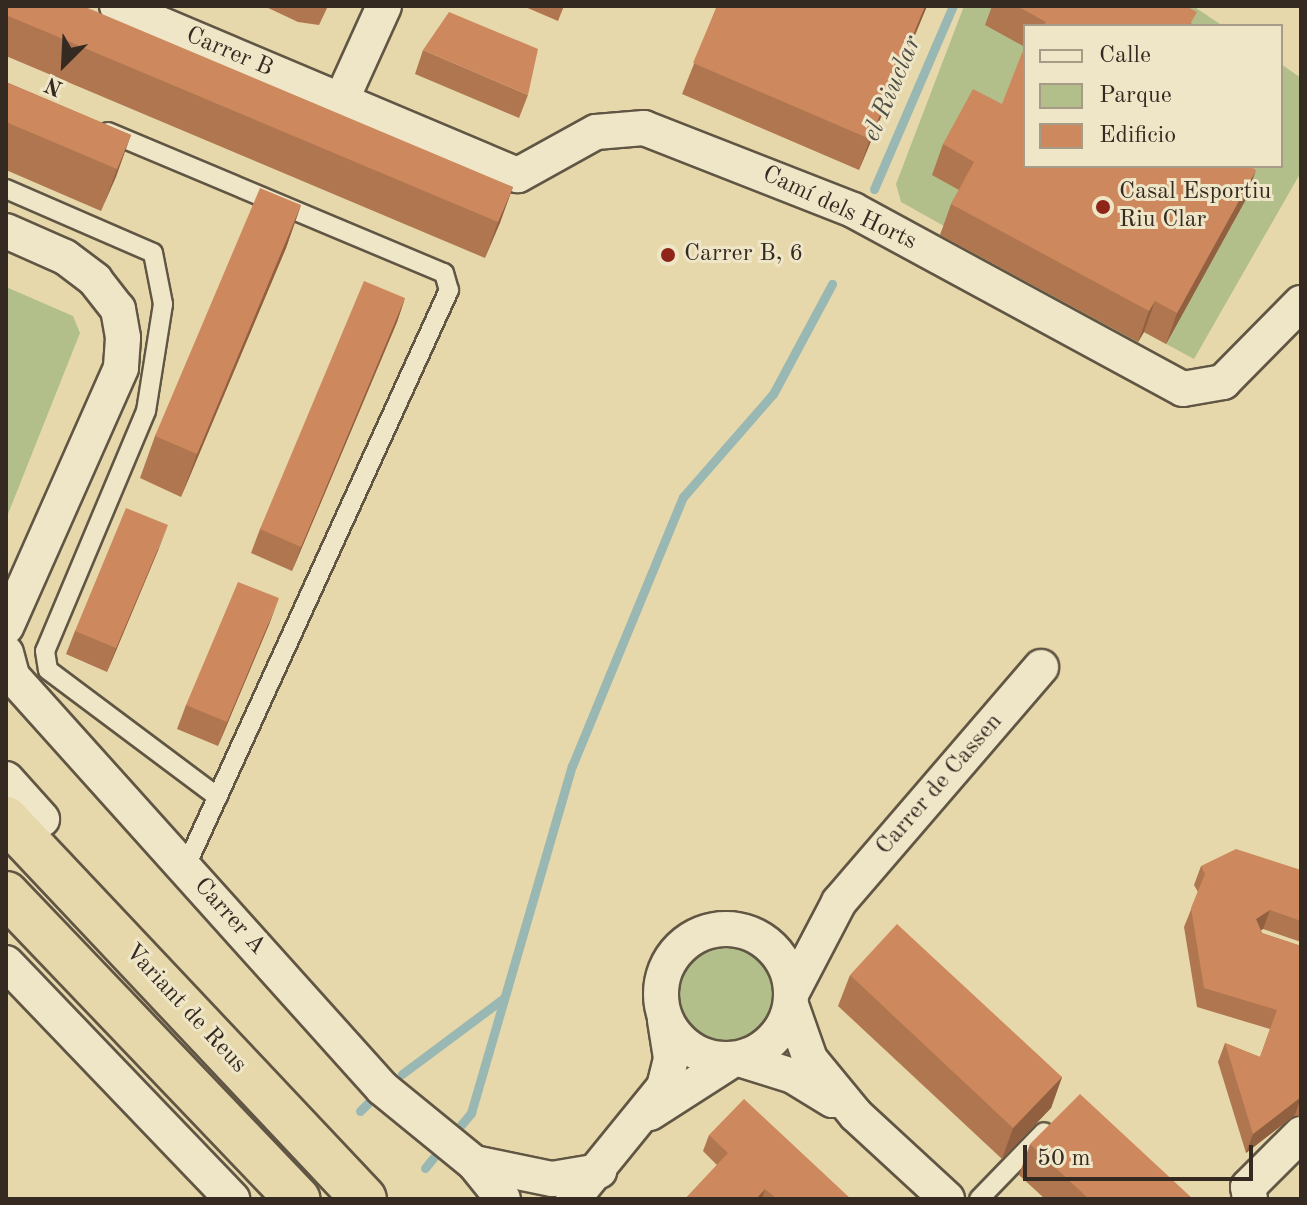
<!DOCTYPE html>
<meta charset="utf-8">
<style>
body{margin:0}
#map{position:relative;width:1307px;height:1205px;overflow:hidden;background:#e6d8ab;font-family:"Old Standard TT",serif}
div>[style]{position:absolute}
.green>*{inset:0;background:#b2bf8b}
.round{border-radius:50%}
.stream>*{height:9px;margin:-4.5px;padding:0 4.5px;transform-origin:4.5px;border-radius:4.5px;background:#99b8b3}
.roads{filter:drop-shadow(2px 0 #615644) drop-shadow(-2px 0 #615644) drop-shadow(0 2px #615644) drop-shadow(0 -2px #615644)}
.service>*{height:18px;margin:-9px;padding:0 9px;transform-origin:9px;border-radius:9px;background:#efe6c8}
.minor>*{height:34px;margin:-17px;padding:0 17px;transform-origin:17px;border-radius:17px;background:#efe6c8}
.minor>.ring{margin:-17px;padding:0;box-sizing:content-box;background:none;border:34px solid #efe6c8;border-radius:50%}
.trunk>*{height:44px;margin:-22px;padding:0 22px;transform-origin:22px;border-radius:22px;background:#e6d8ab}
.wall>*{inset:0;background:#b07650}
.shaded-wall>*{inset:0;background:#906041}
.building>*{inset:0;background:#cd895d}
.dots>*{width:22px;height:22px;translate:-50% -50%;box-sizing:border-box;border:4px solid #efe6c8;border-radius:50%}
span{translate:-50% -50%;white-space:nowrap;text-align:center;line-height:1.15;-webkit-text-stroke:6px #efe6c8;paint-order:stroke}
.street-label{font-size:24px;color:#352a22}
.poi-label{font-size:24px;color:#352a22}
.left{translate:0 -50%;text-align:left}
.water-label{font-size:26px;color:#4e4e46;font-style:italic}
.frame{position:absolute;inset:0;border:8px solid #352a22;pointer-events:none}
.legend{position:absolute;left:1023px;top:24px;width:260px;height:144px;box-sizing:border-box;background:#efe6c8;border:2px solid #a59b86;margin:0;padding:10px 14px;list-style:none;font-size:24px;color:#352a22}
.legend li{display:flex;align-items:center;gap:16px;height:40px}
.legend b{width:40px;border:2px solid #a59b86}
.north{position:absolute;left:24px;top:24px;width:80px;height:80px;-webkit-text-stroke:6px #efe6c8;paint-order:stroke;rotate:204deg;font-size:22px;font-weight:700;line-height:32px;text-align:center;color:#352a22}
.north::after{content:'';display:block;margin:auto;width:28px;height:36px;background:#352a22;clip-path:polygon(50% 0,100% 100%,50% 72%,0 100%)}
.scale{position:absolute;left:1023px;top:1145px;width:230px;height:36px;box-sizing:border-box;border:4px solid #352a22;border-top:0;padding-left:10px;font-size:24px;line-height:28px;white-space:nowrap;color:#352a22;-webkit-text-stroke:6px #efe6c8;paint-order:stroke}
</style>
<div id="map">
<div class="green">
<i style="clip-path:polygon(964px 6px,1193px 6px,1223px 26px,1025px 26px,1025px 166px,1281px 166px,1281px 64px,1301px 78px,1301px 172px,1194px 359px,1144px 332px,1134px 350px,937px 240px,944px 226px,901px 202px,896px 184px)"></i>
<i style="clip-path:polygon(6px 287px,73px 316px,80px 333px,6px 519px)"></i>
<i class="round" style="left:675px;top:944px;width:100px;height:100px"></i>
</div>
<div class="stream">
<i style="left:874px;top:189px;width:199px;rotate:-66.7deg"></i>
<i style="left:402px;top:1074px;width:127px;rotate:-36.7deg"></i>
<i style="left:360px;top:1111px;width:11px;rotate:-45deg"></i>
<i style="left:461px;top:1125px;width:16px;rotate:-50deg"></i>
<i style="left:471px;top:1113px;width:361px;rotate:-73.8deg"></i>
<i style="left:572px;top:766px;width:291px;rotate:-67.6deg"></i>
<i style="left:683px;top:497px;width:137px;rotate:-48.9deg"></i>
<i style="left:773px;top:394px;width:125px;rotate:-61.8deg"></i>
<i style="left:425px;top:1168px;width:13px;rotate:-51deg"></i>
</div>
<div class="roads">
<div class="service">
<i style="left:108px;top:132px;width:364px;rotate:22.8deg"></i>
<i style="left:444px;top:273px;width:18px;rotate:74deg"></i>
<i style="left:449px;top:290px;width:635px;rotate:114.55deg"></i>
<i style="left:6px;top:189px;width:160px;rotate:23.5deg"></i>
<i style="left:153px;top:253px;width:52px;rotate:78.9deg"></i>
<i style="left:163px;top:304px;width:108px;rotate:99deg"></i>
<i style="left:146px;top:411px;width:260px;rotate:112.8deg"></i>
<i style="left:45px;top:651px;width:19px;rotate:81deg"></i>
<i style="left:48px;top:670px;width:212px;rotate:36.8deg"></i>
<i style="left:979px;top:1199px;width:93px;rotate:-45.9deg"></i>
</div>
<div class="minor">
<i style="left:117px;top:6px;width:435px;rotate:22.9deg"></i>
<i style="left:518px;top:175px;width:89px;rotate:-28.9deg"></i>
<i style="left:596px;top:132px;width:48px;rotate:-4.8deg"></i>
<i style="left:644px;top:128px;width:225px;rotate:21.4deg"></i>
<i style="left:853px;top:210px;width:375px;rotate:28.5deg"></i>
<i style="left:1183px;top:389px;width:41px;rotate:-9.9deg"></i>
<i style="left:1223px;top:382px;width:111px;rotate:-45.4deg"></i>
<i style="left:341px;top:101px;width:104px;rotate:-65.6deg"></i>
<i style="left:6px;top:231px;width:64px;rotate:23.8deg"></i>
<i style="left:65px;top:257px;width:38px;rotate:37deg"></i>
<i style="left:95px;top:280px;width:37px;rotate:52deg"></i>
<i style="left:118px;top:309px;width:29px;rotate:80deg"></i>
<i style="left:123px;top:338px;width:30px;rotate:94deg"></i>
<i style="left:121px;top:368px;width:283px;rotate:113.9deg"></i>
<i style="left:6px;top:653px;width:24px;rotate:75deg"></i>
<i style="left:12px;top:676px;width:554px;rotate:48.07deg"></i>
<i style="left:382px;top:1088px;width:119px;rotate:39.2deg"></i>
<i style="left:474px;top:1163px;width:46px;rotate:51.1deg"></i>
<i style="left:6px;top:779px;width:54px;rotate:48deg"></i>
<i class="ring" style="left:661px;top:929px;width:96px;height:96px"></i>
<i style="left:6px;top:963px;width:327px;rotate:46.2deg"></i>
<i style="left:791px;top:994px;width:104px;rotate:-62.4deg"></i>
<i style="left:839px;top:902px;width:310px;rotate:-49.3deg"></i>
<i style="left:791px;top:1005px;width:57px;rotate:70.6deg"></i>
<i style="left:810px;top:1059px;width:72px;rotate:50.6deg"></i>
<i style="left:856px;top:1115px;width:124px;rotate:42.7deg"></i>
<i style="left:739px;top:1059px;width:57px;rotate:17.5deg"></i>
<i style="left:793px;top:1076px;width:46px;rotate:31.6deg"></i>
<i style="left:650px;top:1113px;width:100px;rotate:-32.7deg"></i>
<i style="left:474px;top:1163px;width:80px;rotate:11.6deg"></i>
<i style="left:552px;top:1179px;width:48px;rotate:-9.7deg"></i>
<i style="left:573px;top:1199px;width:144px;rotate:-50.9deg"></i>
<i style="left:664px;top:1087px;width:30px;rotate:-76deg"></i>
<i style="left:671px;top:1058px;width:39px;rotate:-99deg"></i>
<i style="left:1250px;top:1199px;width:12px;rotate:-99deg"></i>
<i style="left:1248px;top:1187px;width:75px;rotate:-45deg"></i>
</div>
<div class="trunk">
<i style="left:6px;top:819px;width:522px;rotate:46.71deg"></i>
<i style="left:6px;top:894px;width:422px;rotate:46.3deg"></i>
</div>
</div>
<div class="wall">
<i style="clip-path:polygon(6px 6px,513px 187px,485px 258px,6px 56px)"></i>
<i style="clip-path:polygon(264px 6px,328px 6px,319px 25px,298px 22px)"></i>
<i style="clip-path:polygon(523px 6px,564px 6px,558px 21px)"></i>
<i style="clip-path:polygon(717px 6px,927px 6px,859px 170px,682px 94px)"></i>
<i style="clip-path:polygon(992px 6px,1186px 6px,1192px 26px,1025px 26px,1025px 47px,985px 25px)"></i>
<i style="clip-path:polygon(423px 50px,528px 95px,519px 118px,415px 74px)"></i>
<i style="clip-path:polygon(6px 82px,131px 135px,101px 211px,6px 170px)"></i>
<i style="clip-path:polygon(1002px 104px,1245px 201px,1166px 344px,1144px 332px,1138px 342px,940px 235px,951px 204px,959px 190px,932px 175px,943px 144px)"></i>
<i style="clip-path:polygon(301px 205px,286px 248px,181px 497px,140px 478px,155px 436px)"></i>
<i style="clip-path:polygon(405px 298px,397px 322px,292px 571px,251px 553px,260px 529px)"></i>
<i style="clip-path:polygon(159px 548px,107px 672px,66px 654px,75px 631px)"></i>
<i style="clip-path:polygon(270px 622px,218px 746px,177px 729px,186px 705px)"></i>
<i style="clip-path:polygon(1201px 866px,1301px 870px,1301px 942px,1263px 929px,1261px 930px,1262px 933px,1301px 946px,1301px 1117px,1295px 1115px,1246px 1153px,1218px 1062px,1225px 1043px,1260px 1057px,1270px 1029px,1197px 1007px,1184px 927px,1198px 892px,1194px 885px)"></i>
<i style="clip-path:polygon(850px 975px,1062px 1077px,1051px 1108px,1002px 1159px,838px 1006px)"></i>
<i style="clip-path:polygon(709px 1135px,851px 1199px,685px 1199px,717px 1165px,703px 1151px)"></i>
<i style="clip-path:polygon(1030px 1144px,1193px 1199px,1045px 1199px,1019px 1175px)"></i>
</div>
<div class="shaded-wall">
<i style="clip-path:polygon(925px 6px,927px 6px,859px 170px,870px 139px)"></i>
<i style="clip-path:polygon(131px 135px,116px 177px,101px 211px,117px 169px)"></i>
<i style="clip-path:polygon(1256px 170px,1245px 201px,1166px 344px,1177px 313px)"></i>
<i style="clip-path:polygon(513px 187px,500px 223px,485px 258px,498px 222px)"></i>
<i style="clip-path:polygon(301px 205px,286px 248px,181px 497px,197px 454px)"></i>
<i style="clip-path:polygon(405px 298px,397px 322px,292px 571px,301px 547px)"></i>
<i style="clip-path:polygon(1155px 301px,1144px 332px,1138px 342px,1149px 311px)"></i>
<i style="clip-path:polygon(168px 525px,159px 548px,107px 672px,116px 648px)"></i>
<i style="clip-path:polygon(279px 598px,270px 622px,218px 746px,227px 722px)"></i>
<i style="clip-path:polygon(1270px 910px,1263px 929px,1248px 938px,1256px 919px)"></i>
<i style="clip-path:polygon(1062px 1077px,1051px 1108px,1002px 1159px,1013px 1128px)"></i>
<i style="clip-path:polygon(1301px 1097px,1295px 1115px,1246px 1153px,1253px 1134px)"></i>
<i style="clip-path:polygon(765px 1189px,762px 1199px,756px 1199px)"></i>
</div>
<div class="building">
<i style="clip-path:polygon(6px 6px,83px 6px,513px 187px,498px 222px,6px 15px)"></i>
<i style="clip-path:polygon(717px 6px,925px 6px,870px 139px,693px 63px)"></i>
<i style="clip-path:polygon(1017px 6px,1186px 6px,1197px 12px,1189px 26px,1043px 26px,1046px 22px)"></i>
<i style="clip-path:polygon(449px 12px,538px 49px,528px 95px,423px 50px)"></i>
<i style="clip-path:polygon(1025px 49px,1025px 166px,1249px 166px,1256px 170px,1177px 313px,1155px 301px,1149px 311px,951px 204px,974px 162px,943px 144px,973px 89px,1002px 104px,1022px 53px)"></i>
<i style="clip-path:polygon(6px 82px,131px 135px,117px 169px,6px 122px)"></i>
<i style="clip-path:polygon(260px 188px,301px 205px,197px 454px,155px 436px)"></i>
<i style="clip-path:polygon(364px 281px,405px 298px,301px 547px,260px 529px)"></i>
<i style="clip-path:polygon(126px 508px,168px 525px,116px 648px,75px 631px)"></i>
<i style="clip-path:polygon(238px 582px,279px 598px,227px 722px,186px 705px)"></i>
<i style="clip-path:polygon(1236px 849px,1301px 870px,1301px 921px,1270px 910px,1256px 919px,1262px 933px,1301px 946px,1301px 1097px,1253px 1134px,1225px 1043px,1260px 1057px,1277px 1010px,1204px 988px,1191px 908px,1205px 874px,1201px 866px)"></i>
<i style="clip-path:polygon(897px 924px,1062px 1077px,1013px 1128px,850px 975px)"></i>
<i style="clip-path:polygon(1080px 1094px,1193px 1199px,1089px 1199px,1030px 1144px)"></i>
<i style="clip-path:polygon(744px 1099px,851px 1199px,777px 1199px,765px 1189px,756px 1199px,685px 1199px,728px 1153px,709px 1135px)"></i>
</div>
<div class="dots">
<i style="left:1103px;top:207px;background:#8f2418"></i>
<i style="left:668px;top:255px;background:#8f2418"></i>
</div>
<div class="street-label">
<span style="left:229px;top:53px;rotate:23deg">Carrer B</span>
<span style="left:839px;top:209px;rotate:25deg">Camí dels Horts</span>
<span style="left:940px;top:785px;rotate:-49deg">Carrer de Cassen</span>
<span style="left:229px;top:917px;rotate:48deg">Carrer A</span>
<span style="left:185px;top:1009px;rotate:47deg">Variant de Reus</span>
</div>
<div class="poi-label">
<span class="left" style="left:1119px;top:207px">Casal Esportiu<br>Riu Clar</span>
<span class="left" style="left:684px;top:255px">Carrer B, 6</span>
</div>
<div class="water-label">
<span style="left:893px;top:89px;rotate:-67deg">el Riuclar</span>
</div>
<div class="frame"></div>
<ul class="legend">
<li><b style="height:10px;background:#efe6c8"></b>Calle</li>
<li><b style="height:22px;background:#b2bf8b"></b>Parque</li>
<li><b style="height:22px;background:#cd895d"></b>Edificio</li>
</ul>
<div class="north">N</div>
<div class="scale">50 m</div>
</div>
